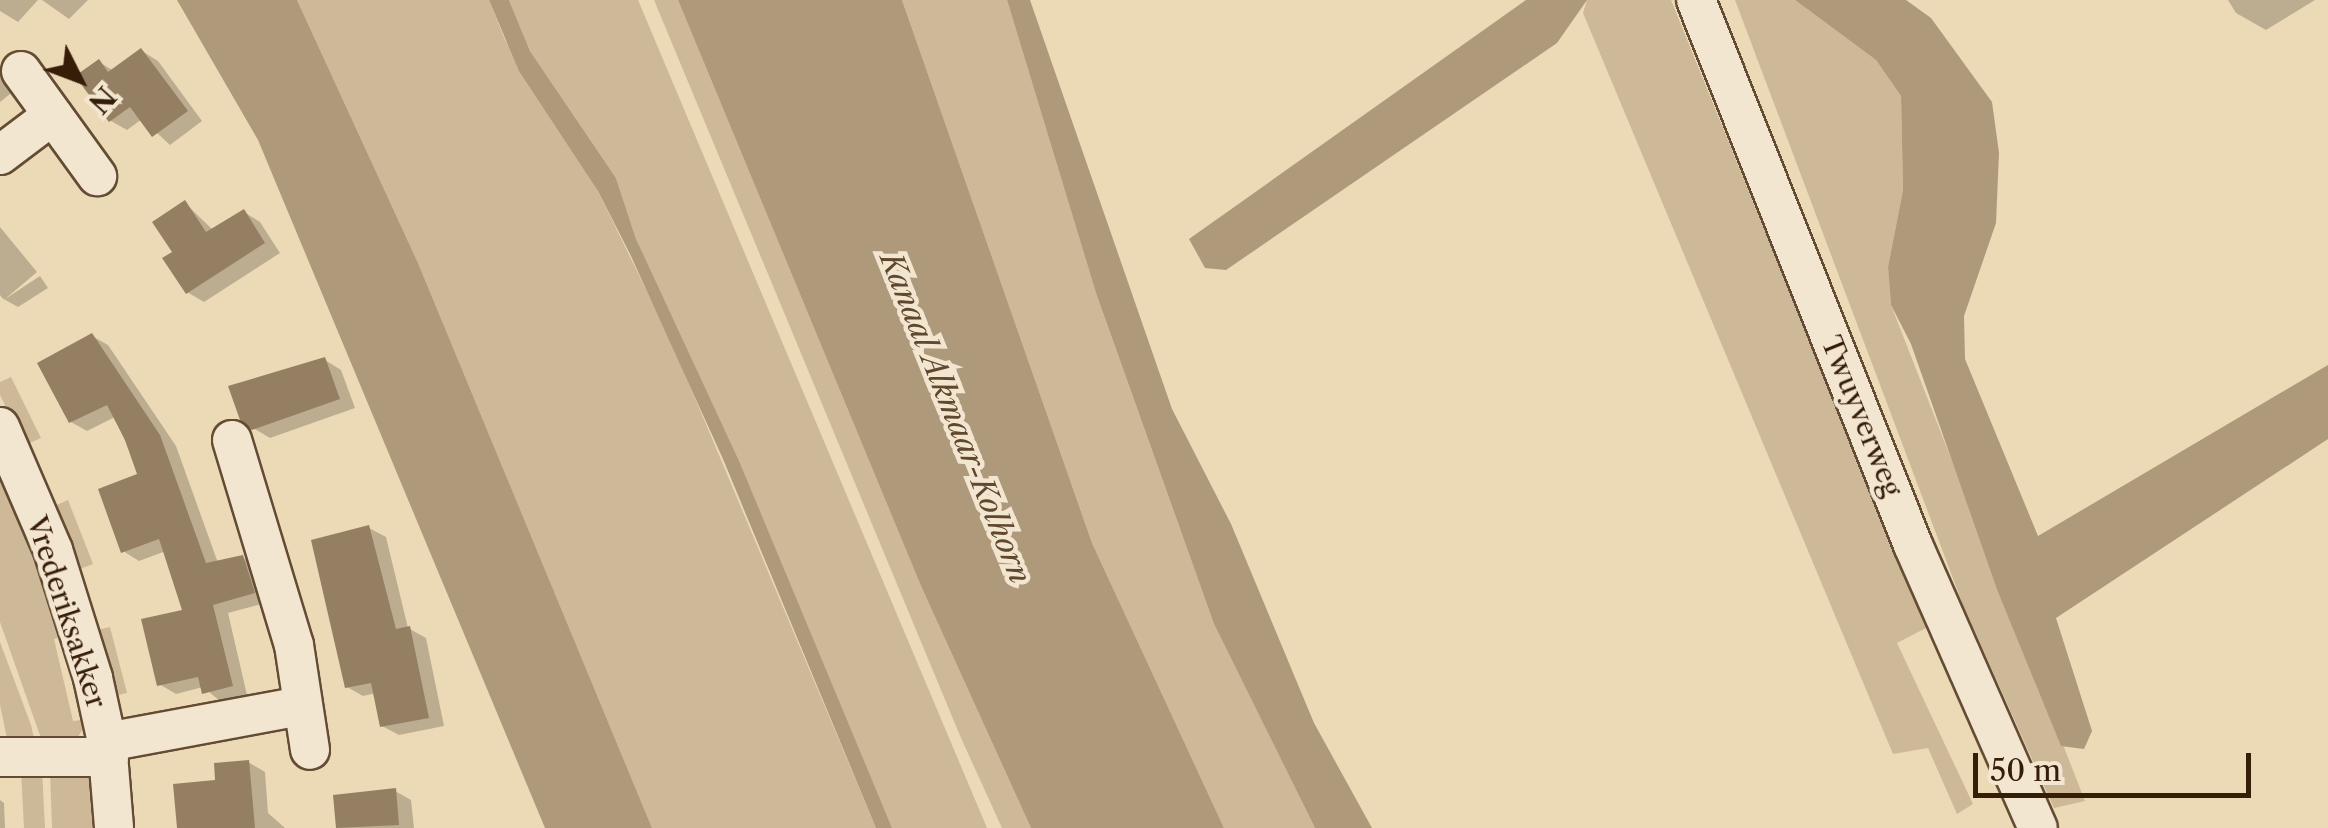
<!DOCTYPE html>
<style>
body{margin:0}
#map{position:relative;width:2328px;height:828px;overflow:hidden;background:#ecd9b6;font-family:"Libre Caslon Text",serif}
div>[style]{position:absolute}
.green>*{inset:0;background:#cdb998}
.water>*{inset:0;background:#ae997b}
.shadow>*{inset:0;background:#0003}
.building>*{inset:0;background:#957f62}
.roads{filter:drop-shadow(2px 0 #644c34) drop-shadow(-2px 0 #644c34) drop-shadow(0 2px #644c34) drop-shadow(0 -2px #644c34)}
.minor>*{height:38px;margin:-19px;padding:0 19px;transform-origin:19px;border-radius:19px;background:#f3e6d0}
span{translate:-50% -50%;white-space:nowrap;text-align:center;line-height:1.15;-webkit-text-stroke:9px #f3e6d0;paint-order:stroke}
.street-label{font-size:28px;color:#361d08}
.water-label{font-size:30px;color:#604830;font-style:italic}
.north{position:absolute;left:30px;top:30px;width:100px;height:100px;-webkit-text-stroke:8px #f3e6d0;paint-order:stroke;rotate:132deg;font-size:28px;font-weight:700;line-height:40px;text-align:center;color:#361d08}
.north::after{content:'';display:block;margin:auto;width:35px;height:45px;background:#361d08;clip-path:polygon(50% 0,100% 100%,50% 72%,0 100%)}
.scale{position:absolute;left:1973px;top:753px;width:278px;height:45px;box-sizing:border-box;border:5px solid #361d08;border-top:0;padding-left:12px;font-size:30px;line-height:35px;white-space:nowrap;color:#361d08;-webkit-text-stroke:8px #f3e6d0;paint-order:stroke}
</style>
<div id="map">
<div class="green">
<i style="clip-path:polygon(297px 0,489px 0,505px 40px,598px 191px,671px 341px,876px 828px,652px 828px,418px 263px)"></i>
<i style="clip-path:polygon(509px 0,638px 0,987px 828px,892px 828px,636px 239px,616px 178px,530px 51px)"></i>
<i style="clip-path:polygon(654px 0,678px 0,921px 586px,1031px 828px,1002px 828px,961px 738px)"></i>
<i style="clip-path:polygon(902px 0,1007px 0,1096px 293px,1214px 624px,1315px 828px,1224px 828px,1092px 543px)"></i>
<i style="clip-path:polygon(1587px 0,1671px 0,1926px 628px,1897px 643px,1973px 804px,1957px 814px,1928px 748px,1893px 754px,1583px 13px)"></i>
<i style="clip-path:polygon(1735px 0,1795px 0,1876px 60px,1901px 96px,1903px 190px,1888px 267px,1891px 305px,2085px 801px,2054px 808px,1963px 605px)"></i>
<i style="clip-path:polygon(11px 377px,41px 438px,25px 445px,0 395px,0 382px)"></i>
<i style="clip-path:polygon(0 465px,63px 636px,54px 639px,73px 721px,82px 720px,84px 727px,75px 742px,43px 744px,0 622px)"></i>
<i style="clip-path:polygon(68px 500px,93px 564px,75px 571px,52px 507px)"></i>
<i style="clip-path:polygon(110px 627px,127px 693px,109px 697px,93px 631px)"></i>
<i style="clip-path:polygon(0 642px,31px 725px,35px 743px,8px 743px,0 705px)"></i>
<i style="clip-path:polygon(42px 770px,45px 828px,24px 828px,21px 771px)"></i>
<i style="clip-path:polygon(50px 770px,88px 774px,98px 828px,52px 828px)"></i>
</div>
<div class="water">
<i style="clip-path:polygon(177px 0,297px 0,418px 263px,652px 828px,545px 828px,258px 140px)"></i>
<i style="clip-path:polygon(489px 0,509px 0,530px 51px,616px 178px,636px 239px,739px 461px,892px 828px,876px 828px,723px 459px,630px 254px,598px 191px,519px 71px)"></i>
<i style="clip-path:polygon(678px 0,902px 0,1092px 543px,1224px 828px,1031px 828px,921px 586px)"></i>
<i style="clip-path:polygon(1007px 0,1030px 0,1172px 409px,1231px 524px,1314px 723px,1372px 828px,1315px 828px,1214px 624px,1096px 293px)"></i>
<i style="clip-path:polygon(1526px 0,1587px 0,1557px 43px,1226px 270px,1205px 268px,1189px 239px)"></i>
<i style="clip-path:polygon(1795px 0,1906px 0,1931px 18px,1992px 102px,1999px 153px,1996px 223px,1964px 316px,1965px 359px,2038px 536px,2328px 365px,2328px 439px,2056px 618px,2092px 731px,2084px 749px,2061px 746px,1998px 592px,1911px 344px,1891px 305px,1888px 267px,1903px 190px,1901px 96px,1876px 60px)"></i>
</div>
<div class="shadow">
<i style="clip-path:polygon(0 0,38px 0,18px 22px,0 11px)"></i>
<i style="clip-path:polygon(42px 0,88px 0,69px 19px)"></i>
<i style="clip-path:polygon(2228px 0,2315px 0,2266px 30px,2236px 13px)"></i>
<i style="clip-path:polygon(142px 51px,158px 61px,202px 121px,170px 145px,142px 119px,127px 130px,111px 121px,79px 77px,99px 62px,114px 71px)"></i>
<i style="clip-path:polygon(0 67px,15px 90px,0 102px)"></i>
<i style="clip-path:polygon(185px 203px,214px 231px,244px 212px,260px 222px,280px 253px,204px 302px,187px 292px,175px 253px)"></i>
<i style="clip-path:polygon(0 227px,37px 272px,5px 299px,40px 276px,48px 288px,18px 307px,2px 298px,0 295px)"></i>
<i style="clip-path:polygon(92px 336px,108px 345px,176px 446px,218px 563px,243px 558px,259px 567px,269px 602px,228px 613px,247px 695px,220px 701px,203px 687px,176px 694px,159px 684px,186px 611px,166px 551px,139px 561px,123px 551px,140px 476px,115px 417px,87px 431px,71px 422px)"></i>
<i style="clip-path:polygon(325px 360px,341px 370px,355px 408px,270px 438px,253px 428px)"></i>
<i style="clip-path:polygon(369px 528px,386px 537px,408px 628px,426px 638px,444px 726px,399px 735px,382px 726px,376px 693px,363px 696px,347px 687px)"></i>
<i style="clip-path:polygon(248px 762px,265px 772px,268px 813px,285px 828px,180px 828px,218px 782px)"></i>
<i style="clip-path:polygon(395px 791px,411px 800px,414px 828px,339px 828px,336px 797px)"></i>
<i style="clip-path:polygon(0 800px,4px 803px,5px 828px,0 828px)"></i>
</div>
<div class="building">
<i style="clip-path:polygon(141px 48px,188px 111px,152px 137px,130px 107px,109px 122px,75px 76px,99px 59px,108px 72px)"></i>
<i style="clip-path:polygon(185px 200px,206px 232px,244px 209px,265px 243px,186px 294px,162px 258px,172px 252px,152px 222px)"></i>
<i style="clip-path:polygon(92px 333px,160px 435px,206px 563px,243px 555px,255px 593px,213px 605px,233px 686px,202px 694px,198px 677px,157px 686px,141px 619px,182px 610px,159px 539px,121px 553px,98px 489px,137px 474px,125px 440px,107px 405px,69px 423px,37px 363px)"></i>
<i style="clip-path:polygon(325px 357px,340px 399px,252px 430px,240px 420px,228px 386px)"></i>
<i style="clip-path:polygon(369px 525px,396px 629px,410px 626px,429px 718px,380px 727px,371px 683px,345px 688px,311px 540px)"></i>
<i style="clip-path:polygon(249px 760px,255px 828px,177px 828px,173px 784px,215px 780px,214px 763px)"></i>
<i style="clip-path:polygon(396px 788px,399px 825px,336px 828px,333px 795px)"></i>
</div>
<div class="roads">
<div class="minor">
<i style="left:1696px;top:0;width:587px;rotate:68.29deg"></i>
<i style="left:1913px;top:545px;width:309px;rotate:66.2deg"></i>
<i style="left:21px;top:71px;width:130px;rotate:54.1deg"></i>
<i style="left:0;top:155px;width:66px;rotate:-37deg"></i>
<i style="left:0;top:427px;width:134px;rotate:66.7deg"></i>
<i style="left:53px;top:550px;width:134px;rotate:72.6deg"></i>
<i style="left:93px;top:678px;width:66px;rotate:77.7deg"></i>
<i style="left:107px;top:742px;width:86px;rotate:85.3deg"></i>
<i style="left:232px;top:440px;width:214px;rotate:73.2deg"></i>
<i style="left:294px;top:645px;width:106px;rotate:81.3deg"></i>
<i style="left:107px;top:742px;width:198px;rotate:-10.5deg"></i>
<i style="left:0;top:757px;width:109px"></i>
</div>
</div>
<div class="street-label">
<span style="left:1862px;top:416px;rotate:68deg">Twuyverweg</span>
<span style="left:67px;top:612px;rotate:72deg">Vrederiksakker</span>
</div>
<div class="water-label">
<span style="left:955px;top:418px;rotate:68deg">Kanaal Alkmaar-Kolhorn</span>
</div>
<div class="north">N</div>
<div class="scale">50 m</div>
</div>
